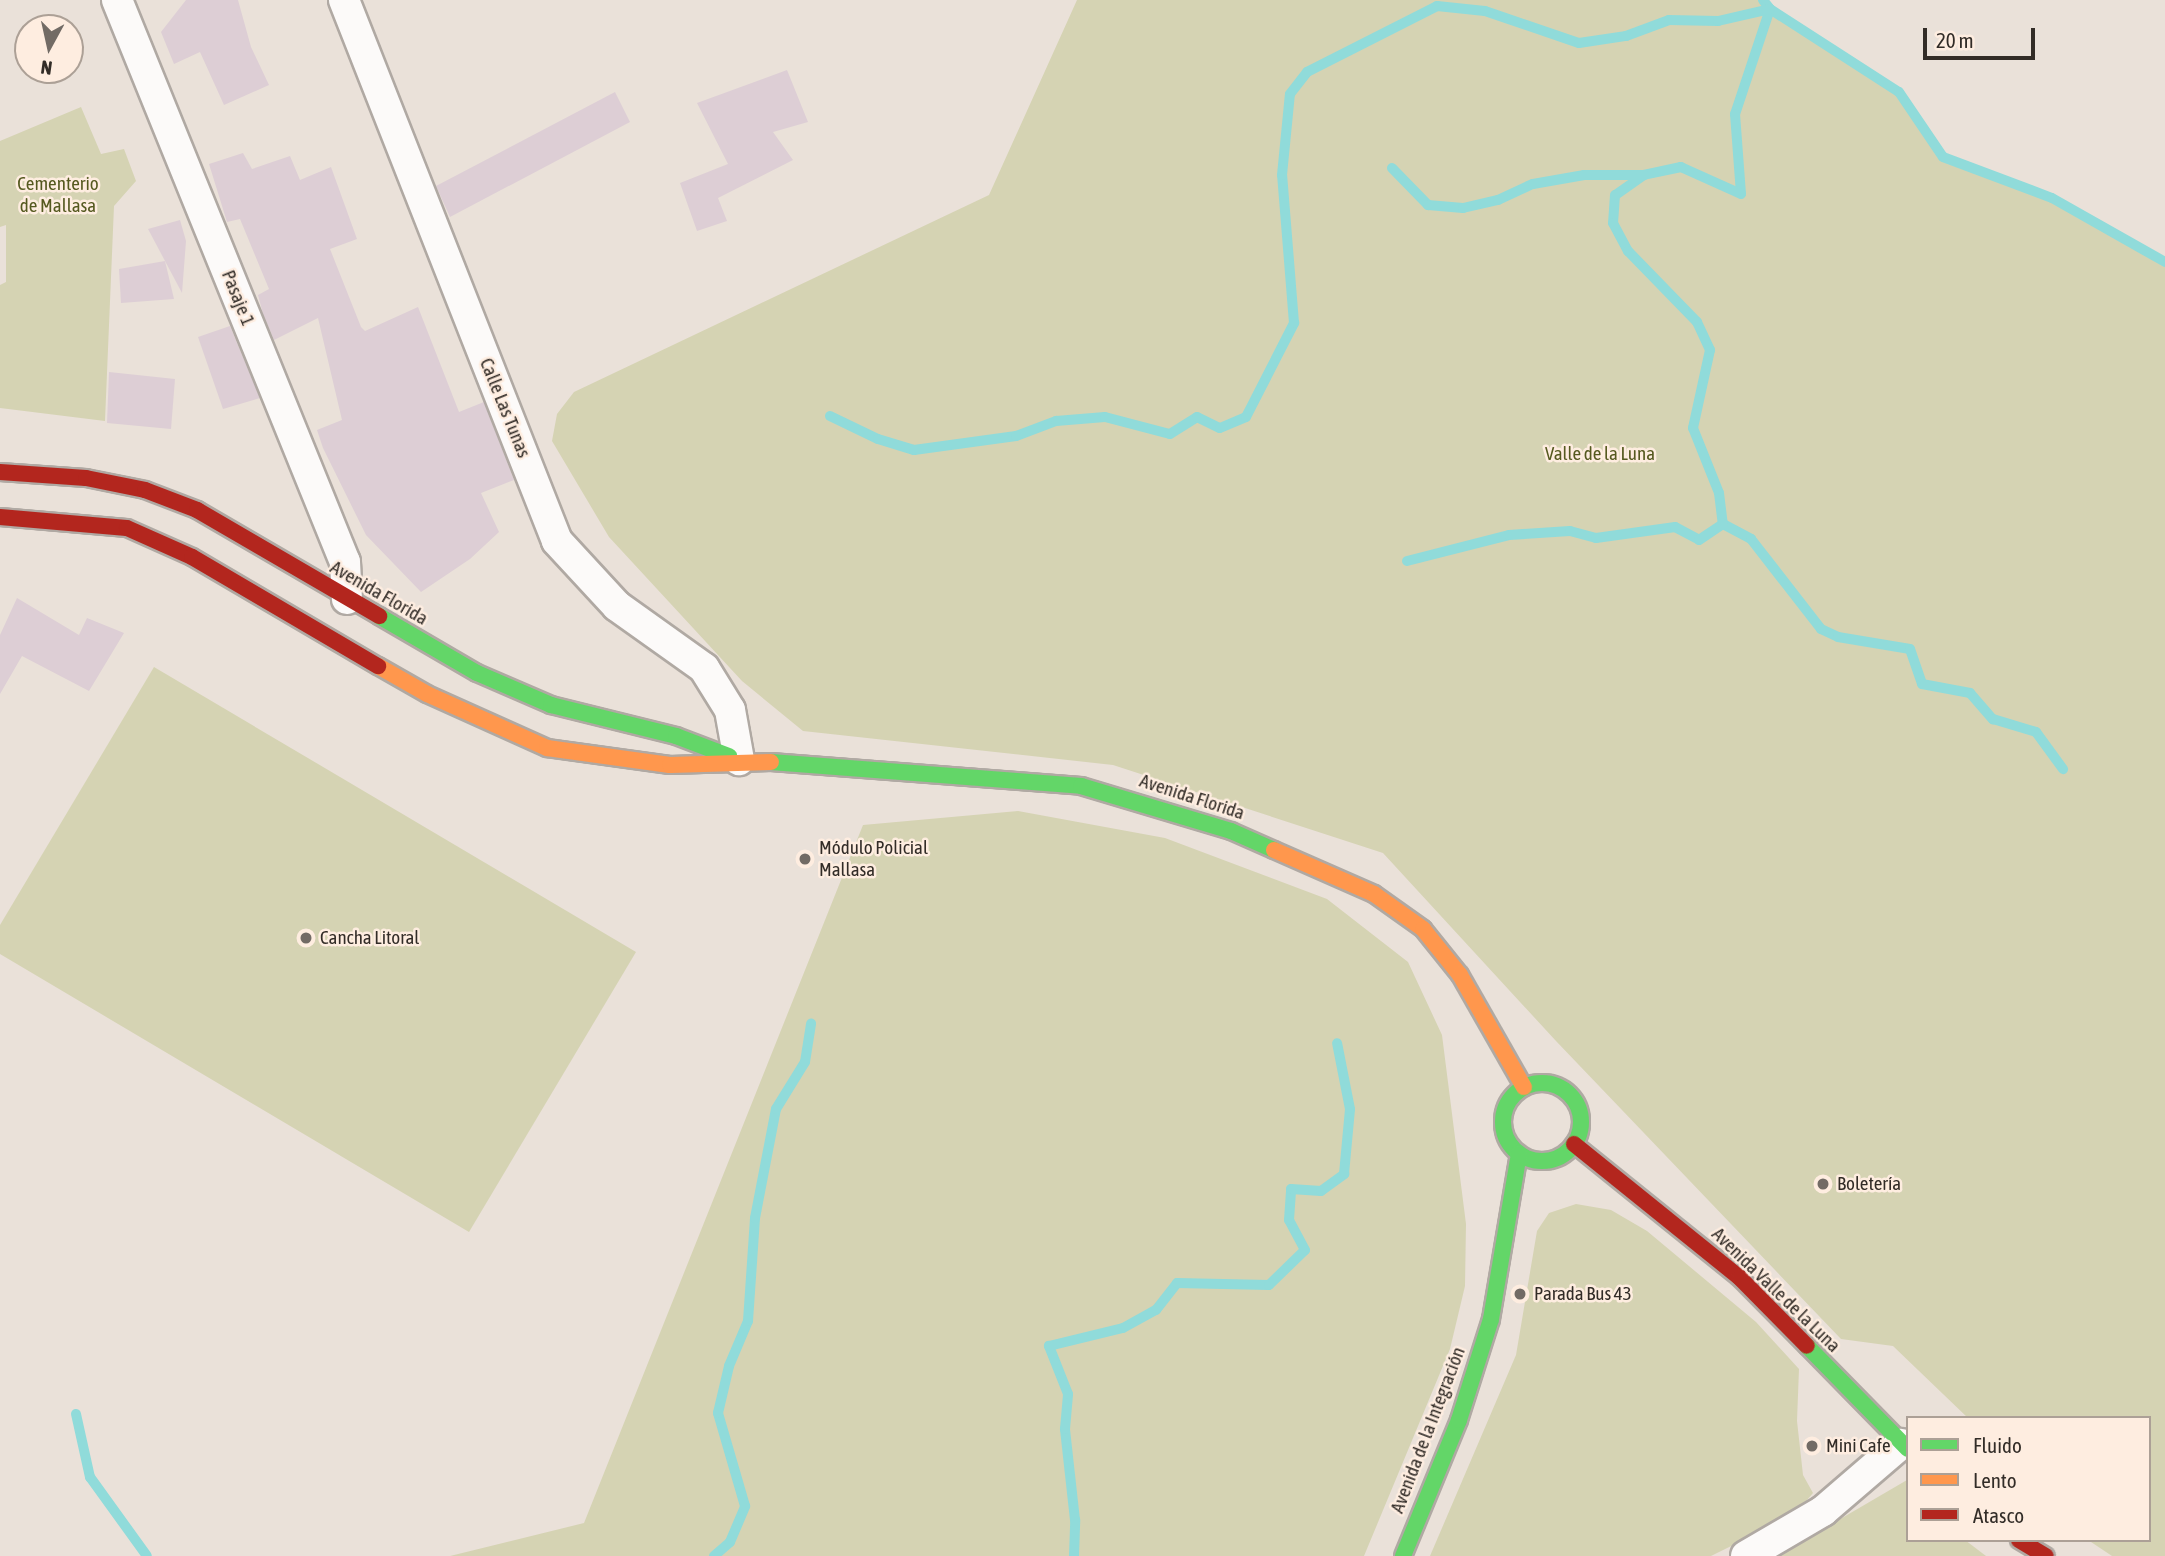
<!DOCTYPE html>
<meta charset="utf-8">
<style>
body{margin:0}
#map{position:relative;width:2165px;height:1556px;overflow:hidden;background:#eae1d9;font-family:"Asap Condensed",sans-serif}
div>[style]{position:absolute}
.green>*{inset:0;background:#d5d3b3}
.stream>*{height:10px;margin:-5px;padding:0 5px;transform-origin:5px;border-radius:5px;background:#90dbda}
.building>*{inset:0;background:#ddced5}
.roads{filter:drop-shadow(2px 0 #b0a9a3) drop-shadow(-2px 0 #b0a9a3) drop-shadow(0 2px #b0a9a3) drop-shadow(0 -2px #b0a9a3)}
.street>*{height:30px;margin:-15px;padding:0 15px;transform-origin:15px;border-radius:15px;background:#fcfaf9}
.fast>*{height:16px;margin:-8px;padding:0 8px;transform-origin:8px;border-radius:8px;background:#63d668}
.fast>.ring{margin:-8px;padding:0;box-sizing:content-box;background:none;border:16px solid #63d668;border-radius:50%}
.slow>*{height:16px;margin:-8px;padding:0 8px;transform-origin:8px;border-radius:8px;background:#ff974d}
.jam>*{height:16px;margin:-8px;padding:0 8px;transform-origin:8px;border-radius:8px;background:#b3261e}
.dots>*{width:19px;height:19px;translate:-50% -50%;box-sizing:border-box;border:4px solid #feede0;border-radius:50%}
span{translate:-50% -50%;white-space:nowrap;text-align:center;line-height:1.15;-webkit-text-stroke:5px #feede0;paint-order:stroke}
.park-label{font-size:19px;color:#55591f}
.street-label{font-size:19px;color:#322c27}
.poi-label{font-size:19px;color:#322c27}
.left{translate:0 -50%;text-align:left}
.legend{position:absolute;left:1906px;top:1416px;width:245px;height:126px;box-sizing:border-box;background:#feede0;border:2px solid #aca096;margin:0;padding:9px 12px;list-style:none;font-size:21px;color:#322c27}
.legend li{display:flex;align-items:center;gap:14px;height:35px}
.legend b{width:35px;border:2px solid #aca096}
.north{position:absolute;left:14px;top:14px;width:70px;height:70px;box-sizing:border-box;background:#feede0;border:2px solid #aca096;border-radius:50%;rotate:188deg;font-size:19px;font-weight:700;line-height:28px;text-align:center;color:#322c27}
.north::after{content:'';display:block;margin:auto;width:24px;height:32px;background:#726b65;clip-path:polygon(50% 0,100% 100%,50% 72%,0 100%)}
.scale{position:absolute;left:1923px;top:28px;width:112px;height:32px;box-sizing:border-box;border:4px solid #322c27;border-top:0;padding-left:9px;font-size:21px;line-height:24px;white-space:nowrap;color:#322c27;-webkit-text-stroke:5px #feede0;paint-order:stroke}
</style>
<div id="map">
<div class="green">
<i style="clip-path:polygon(1077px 0,1763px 0,1771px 9px,1899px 92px,1943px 158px,2052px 198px,2165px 262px,2165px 1556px,2112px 1556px,2088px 1540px,2149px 1540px,2149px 1418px,1968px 1418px,1893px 1346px,1841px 1339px,1556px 1041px,1383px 853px,1113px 765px,803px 731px,742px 681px,609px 537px,552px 441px,557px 414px,574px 392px,989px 195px)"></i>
<i style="clip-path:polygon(81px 107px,101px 154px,124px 149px,136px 181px,114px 206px,105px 421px,0 408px,0 285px,6px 282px,6px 225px,0 227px,0 141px)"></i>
<i style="clip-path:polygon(154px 667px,636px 952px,469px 1232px,0 954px,0 925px)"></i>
<i style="clip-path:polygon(1018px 811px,1165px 838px,1327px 899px,1408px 962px,1442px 1035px,1466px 1224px,1465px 1286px,1450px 1349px,1364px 1556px,450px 1556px,584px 1523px,863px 825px)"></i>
<i style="clip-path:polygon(1576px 1204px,1611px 1210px,1647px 1231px,1756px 1322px,1799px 1369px,1797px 1421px,1803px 1475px,1813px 1493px,1794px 1515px,1711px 1556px,1430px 1556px,1516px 1355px,1537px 1231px,1549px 1213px)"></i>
<i style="clip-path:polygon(1907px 1480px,1908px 1540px,1965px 1540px,1986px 1556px,1777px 1556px)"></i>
</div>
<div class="stream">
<i style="left:1763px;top:0;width:11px;rotate:52deg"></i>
<i style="left:1770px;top:9px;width:153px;rotate:32.8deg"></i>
<i style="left:1899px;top:92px;width:78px;rotate:55.9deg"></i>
<i style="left:1943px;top:157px;width:116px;rotate:20.6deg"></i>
<i style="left:2052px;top:198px;width:130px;rotate:29.5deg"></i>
<i style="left:1770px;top:9px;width:111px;rotate:108.4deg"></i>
<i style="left:1735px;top:114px;width:80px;rotate:85.7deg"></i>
<i style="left:1741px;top:194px;width:66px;rotate:-155.8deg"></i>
<i style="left:1681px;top:167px;width:38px;rotate:168deg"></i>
<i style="left:1644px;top:175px;width:35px;rotate:145deg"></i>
<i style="left:1615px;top:195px;width:28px;rotate:94deg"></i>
<i style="left:1613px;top:223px;width:32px;rotate:62deg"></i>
<i style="left:1628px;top:251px;width:99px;rotate:45.8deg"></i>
<i style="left:1697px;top:322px;width:31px;rotate:65deg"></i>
<i style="left:1710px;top:350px;width:80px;rotate:102.3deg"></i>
<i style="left:1693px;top:428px;width:70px;rotate:68.2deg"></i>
<i style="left:1719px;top:493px;width:31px;rotate:83deg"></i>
<i style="left:1723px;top:524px;width:32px;rotate:28deg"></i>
<i style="left:1751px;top:539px;width:114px;rotate:52.1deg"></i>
<i style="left:1821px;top:629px;width:19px;rotate:25deg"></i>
<i style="left:1838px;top:637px;width:73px;rotate:9.5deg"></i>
<i style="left:1910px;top:649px;width:37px;rotate:71deg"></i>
<i style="left:1922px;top:684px;width:49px;rotate:10.6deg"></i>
<i style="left:1970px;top:693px;width:35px;rotate:49deg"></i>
<i style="left:1993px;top:719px;width:45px;rotate:16.8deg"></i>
<i style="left:2036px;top:732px;width:46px;rotate:53.9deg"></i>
<i style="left:1392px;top:168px;width:52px;rotate:45.8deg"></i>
<i style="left:1428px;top:205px;width:35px;rotate:5deg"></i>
<i style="left:1463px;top:208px;width:36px;rotate:-13deg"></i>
<i style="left:1498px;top:200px;width:38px;rotate:-25deg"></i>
<i style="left:1533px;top:184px;width:52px;rotate:-10deg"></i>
<i style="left:1584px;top:175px;width:60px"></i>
<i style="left:830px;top:416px;width:53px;rotate:25.6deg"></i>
<i style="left:878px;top:439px;width:38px;rotate:17deg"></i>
<i style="left:914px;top:450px;width:103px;rotate:-7.8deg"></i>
<i style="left:1016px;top:436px;width:43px;rotate:-20.6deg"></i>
<i style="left:1056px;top:421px;width:49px;rotate:-4.7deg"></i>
<i style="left:1105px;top:417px;width:67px;rotate:14.7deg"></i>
<i style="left:1170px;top:434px;width:32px;rotate:-32deg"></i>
<i style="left:1197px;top:417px;width:25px;rotate:26deg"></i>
<i style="left:1220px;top:428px;width:28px;rotate:-23deg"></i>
<i style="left:1246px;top:417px;width:106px;rotate:-62.9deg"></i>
<i style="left:1294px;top:323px;width:148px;rotate:-94.6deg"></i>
<i style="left:1282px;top:175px;width:81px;rotate:-84.4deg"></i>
<i style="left:1290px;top:94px;width:28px;rotate:-52deg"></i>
<i style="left:1307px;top:72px;width:146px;rotate:-26.9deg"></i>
<i style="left:1437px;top:6px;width:48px;rotate:5.9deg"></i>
<i style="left:1485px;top:11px;width:99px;rotate:18.8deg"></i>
<i style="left:1579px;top:43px;width:48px;rotate:-8.5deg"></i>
<i style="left:1626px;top:36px;width:46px;rotate:-20.4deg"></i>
<i style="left:1669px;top:20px;width:49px;rotate:1.2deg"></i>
<i style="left:1718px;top:21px;width:53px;rotate:-13deg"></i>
<i style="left:1407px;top:561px;width:105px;rotate:-14.3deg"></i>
<i style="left:1509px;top:535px;width:61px;rotate:-3.8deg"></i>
<i style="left:1570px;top:531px;width:27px;rotate:15deg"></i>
<i style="left:1596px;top:538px;width:80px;rotate:-7.9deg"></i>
<i style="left:1675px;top:527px;width:27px;rotate:28deg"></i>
<i style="left:1699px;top:540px;width:29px;rotate:-34deg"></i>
<i style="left:76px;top:1414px;width:65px;rotate:77.5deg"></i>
<i style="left:90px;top:1477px;width:97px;rotate:54.2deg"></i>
<i style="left:714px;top:1556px;width:21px;rotate:-41deg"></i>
<i style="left:730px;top:1542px;width:39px;rotate:-67deg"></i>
<i style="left:745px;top:1506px;width:97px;rotate:-106.2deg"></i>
<i style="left:718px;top:1413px;width:48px;rotate:-76.8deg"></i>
<i style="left:729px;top:1366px;width:49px;rotate:-67.1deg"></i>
<i style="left:748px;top:1321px;width:103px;rotate:-86.1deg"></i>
<i style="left:755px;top:1218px;width:111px;rotate:-79.1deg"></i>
<i style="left:776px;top:1109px;width:55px;rotate:-58.3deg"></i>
<i style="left:805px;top:1062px;width:39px;rotate:-81deg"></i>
<i style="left:1074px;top:1556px;width:36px;rotate:-88deg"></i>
<i style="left:1075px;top:1520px;width:92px;rotate:-96.3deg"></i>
<i style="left:1065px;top:1429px;width:35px;rotate:-85deg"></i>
<i style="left:1068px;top:1394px;width:52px;rotate:-111.6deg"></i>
<i style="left:1049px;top:1346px;width:76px;rotate:-13.7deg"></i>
<i style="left:1123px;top:1328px;width:38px;rotate:-29deg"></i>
<i style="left:1156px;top:1310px;width:34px;rotate:-52deg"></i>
<i style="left:1177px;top:1283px;width:92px;rotate:1.2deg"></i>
<i style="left:1269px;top:1285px;width:50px;rotate:-44.2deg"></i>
<i style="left:1305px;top:1250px;width:34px;rotate:-118deg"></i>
<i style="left:1289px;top:1220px;width:31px;rotate:-86deg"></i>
<i style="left:1291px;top:1189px;width:30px;rotate:4deg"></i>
<i style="left:1321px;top:1191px;width:29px;rotate:-36deg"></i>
<i style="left:1344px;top:1174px;width:65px;rotate:-84.7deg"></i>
<i style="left:1350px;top:1109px;width:67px;rotate:-101.1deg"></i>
</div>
<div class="building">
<i style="clip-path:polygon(186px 0,238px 0,251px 47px,269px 85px,224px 105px,200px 52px,174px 64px,161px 32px)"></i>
<i style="clip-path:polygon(787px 70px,808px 122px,773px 132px,793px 160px,718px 198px,727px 221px,697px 231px,680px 183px,728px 164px,697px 103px)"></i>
<i style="clip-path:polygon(615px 92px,630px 122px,450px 217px,436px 186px)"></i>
<i style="clip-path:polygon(243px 153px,252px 169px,290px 156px,300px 180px,331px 167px,357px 239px,330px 249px,361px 327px,365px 331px,418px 307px,459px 412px,484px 402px,514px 480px,481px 493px,499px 532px,470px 559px,421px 592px,366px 535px,323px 448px,317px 430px,342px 420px,318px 318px,274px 340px,263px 314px,258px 295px,269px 289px,240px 219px,227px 222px,209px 164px)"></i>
<i style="clip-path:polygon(180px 220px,186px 241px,182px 293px,148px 229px)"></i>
<i style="clip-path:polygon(165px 261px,174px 299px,121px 303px,119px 269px)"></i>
<i style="clip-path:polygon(230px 326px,260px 398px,223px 409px,198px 337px)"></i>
<i style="clip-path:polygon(109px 372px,175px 379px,171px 429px,107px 423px)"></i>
<i style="clip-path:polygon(17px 598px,79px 635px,87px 618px,124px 633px,89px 691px,22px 656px,0 694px,0 635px)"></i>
</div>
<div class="roads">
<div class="street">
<i style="left:117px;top:0;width:606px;rotate:67.92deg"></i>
<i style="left:345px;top:562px;width:37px;rotate:87deg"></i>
<i style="left:344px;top:0;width:581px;rotate:68.51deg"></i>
<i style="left:557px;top:541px;width:88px;rotate:47.3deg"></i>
<i style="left:617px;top:606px;width:107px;rotate:35.5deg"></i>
<i style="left:704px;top:668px;width:49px;rotate:58.2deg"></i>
<i style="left:730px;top:710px;width:51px;rotate:79.8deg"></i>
<i style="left:1746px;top:1556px;width:89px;rotate:-30.3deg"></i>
<i style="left:1823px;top:1511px;width:103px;rotate:-40.7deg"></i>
</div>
<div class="fast">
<i style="left:379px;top:616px;width:113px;rotate:30.2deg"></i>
<i style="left:477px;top:673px;width:81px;rotate:23.4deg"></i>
<i style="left:551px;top:705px;width:129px;rotate:13.9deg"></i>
<i style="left:676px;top:736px;width:57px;rotate:20.7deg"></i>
<i style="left:771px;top:762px;width:311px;rotate:4.4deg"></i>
<i style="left:1081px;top:786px;width:157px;rotate:16.7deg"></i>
<i style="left:1231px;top:831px;width:47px;rotate:23.8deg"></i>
<i class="ring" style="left:1503px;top:1083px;width:62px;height:62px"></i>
<i style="left:1807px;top:1346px;width:144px;rotate:45.6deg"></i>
<i style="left:1403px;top:1556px;width:147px;rotate:-67.6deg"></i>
<i style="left:1459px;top:1420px;width:106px;rotate:-72.4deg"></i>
<i style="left:1491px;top:1319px;width:168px;rotate:-80.4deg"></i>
</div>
<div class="slow">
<i style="left:378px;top:666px;width:56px;rotate:29.7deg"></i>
<i style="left:427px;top:694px;width:132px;rotate:24.2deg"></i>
<i style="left:547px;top:748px;width:124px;rotate:7.9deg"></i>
<i style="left:670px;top:765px;width:101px;rotate:-1.7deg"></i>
<i style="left:1274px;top:850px;width:109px;rotate:23.7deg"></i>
<i style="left:1374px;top:894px;width:60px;rotate:35.5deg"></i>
<i style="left:1423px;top:929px;width:59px;rotate:51.2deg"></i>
<i style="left:1460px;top:975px;width:129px;rotate:60.3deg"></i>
</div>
<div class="jam">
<i style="left:0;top:472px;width:86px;rotate:4deg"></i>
<i style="left:86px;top:478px;width:60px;rotate:11.5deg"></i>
<i style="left:145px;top:490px;width:56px;rotate:21deg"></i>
<i style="left:197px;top:510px;width:211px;rotate:30.2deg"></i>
<i style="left:0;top:517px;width:127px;rotate:5deg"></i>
<i style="left:127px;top:528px;width:71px;rotate:24deg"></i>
<i style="left:192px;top:557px;width:216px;rotate:30.4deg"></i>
<i style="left:1574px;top:1144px;width:213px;rotate:38.9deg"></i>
<i style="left:1740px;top:1278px;width:95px;rotate:45.4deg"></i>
<i style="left:2019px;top:1540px;width:31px;rotate:31deg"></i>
</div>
</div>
<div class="dots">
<i style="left:805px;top:859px;background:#726b65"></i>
<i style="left:306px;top:938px;background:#726b65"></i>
<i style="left:1823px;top:1184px;background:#726b65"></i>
<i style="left:1520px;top:1294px;background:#726b65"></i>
<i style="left:1812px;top:1446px;background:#726b65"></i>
</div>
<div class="park-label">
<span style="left:58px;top:195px">Cementerio<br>de Mallasa</span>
<span style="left:1600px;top:454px">Valle de la Luna</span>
</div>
<div class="street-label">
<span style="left:238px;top:298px;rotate:68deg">Pasaje 1</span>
<span style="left:505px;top:408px;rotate:68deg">Calle Las Tunas</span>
<span style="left:379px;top:593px;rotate:30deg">Avenida Florida</span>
<span style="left:1192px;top:797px;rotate:18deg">Avenida Florida</span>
<span style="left:1776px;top:1290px;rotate:44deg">Avenida Valle de la Luna</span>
<span style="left:1428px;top:1430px;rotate:-69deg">Avenida de la Integración</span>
</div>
<div class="poi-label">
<span class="left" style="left:819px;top:859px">Módulo Policial<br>Mallasa</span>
<span class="left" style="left:320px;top:938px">Cancha Litoral</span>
<span class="left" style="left:1837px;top:1184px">Boletería</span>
<span class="left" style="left:1534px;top:1294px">Parada Bus 43</span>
<span class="left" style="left:1826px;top:1446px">Mini Cafe</span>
</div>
<ul class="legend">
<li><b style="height:9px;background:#63d668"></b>Fluido</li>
<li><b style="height:9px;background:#ff974d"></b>Lento</li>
<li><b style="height:9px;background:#b3261e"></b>Atasco</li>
</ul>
<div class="north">N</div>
<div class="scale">20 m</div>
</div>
